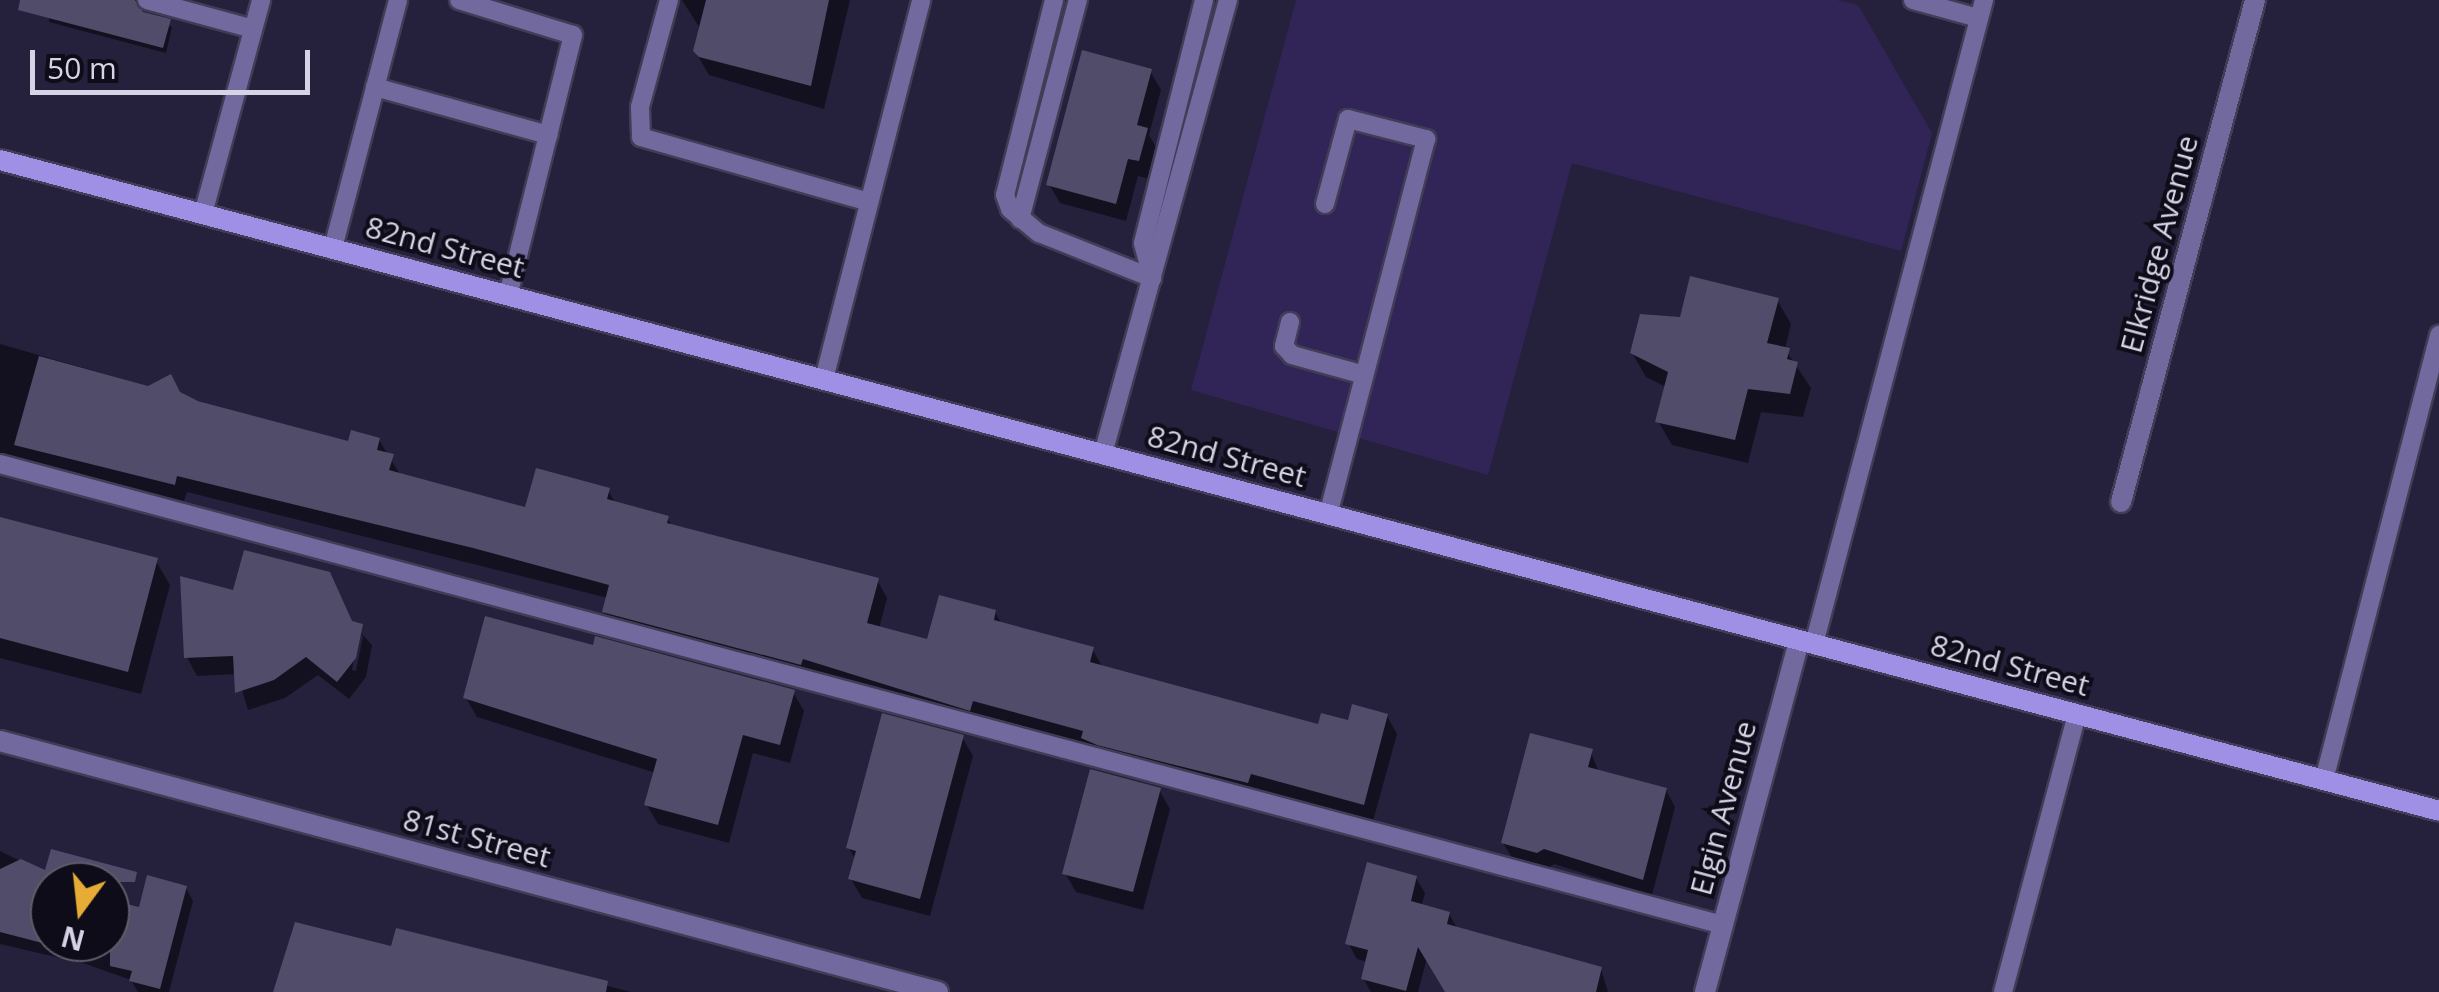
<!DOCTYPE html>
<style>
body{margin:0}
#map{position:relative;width:2439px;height:992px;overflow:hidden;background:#25203b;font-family:"Open Sans",sans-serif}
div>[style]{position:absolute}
.green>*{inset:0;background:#302556}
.shadow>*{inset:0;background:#0007}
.building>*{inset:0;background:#504c69}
.roads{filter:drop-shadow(2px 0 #413d56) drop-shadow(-2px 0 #413d56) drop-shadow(0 2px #413d56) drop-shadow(0 -2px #413d56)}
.service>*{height:18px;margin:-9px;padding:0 9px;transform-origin:9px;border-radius:9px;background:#726a9f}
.minor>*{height:20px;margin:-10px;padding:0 10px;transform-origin:10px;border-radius:10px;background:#726a9f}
.tertiary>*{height:20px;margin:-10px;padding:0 10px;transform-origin:10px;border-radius:10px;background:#726a9f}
.secondary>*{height:20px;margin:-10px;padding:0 10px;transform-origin:10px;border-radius:10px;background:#9f90e5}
span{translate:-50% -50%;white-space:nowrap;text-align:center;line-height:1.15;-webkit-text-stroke:8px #0e0c18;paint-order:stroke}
.street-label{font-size:30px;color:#d5d3e5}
.north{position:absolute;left:30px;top:862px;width:100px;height:100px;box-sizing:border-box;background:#0e0c18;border:2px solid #5e5c6a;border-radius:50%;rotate:195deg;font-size:28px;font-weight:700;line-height:40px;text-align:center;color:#d5d3e5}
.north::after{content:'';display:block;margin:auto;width:35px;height:45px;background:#e6ac36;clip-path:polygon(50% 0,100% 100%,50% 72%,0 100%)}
.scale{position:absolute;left:30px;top:50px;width:280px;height:45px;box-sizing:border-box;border:5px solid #d5d3e5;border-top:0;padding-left:12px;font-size:30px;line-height:35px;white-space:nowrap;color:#d5d3e5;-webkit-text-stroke:8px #0e0c18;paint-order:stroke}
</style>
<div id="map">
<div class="green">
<i style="clip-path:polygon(1296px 0,1837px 0,1858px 5px,1932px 133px,1901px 251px,1572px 163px,1488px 475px,1191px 390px)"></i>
</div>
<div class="shadow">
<i style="clip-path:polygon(50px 0,141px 0,139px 12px,172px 27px,166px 53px,49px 22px)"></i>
<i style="clip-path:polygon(682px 0,850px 0,824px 109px,709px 75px,695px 51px,701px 30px)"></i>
<i style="clip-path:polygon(1150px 71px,1161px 90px,1149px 135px,1157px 149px,1149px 179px,1138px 176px,1126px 221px,1060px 203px,1049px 184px)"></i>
<i style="clip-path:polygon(1777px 300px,1791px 324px,1785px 349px,1811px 388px,1803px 417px,1761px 412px,1748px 463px,1672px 445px,1658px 421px,1666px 387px,1646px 377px,1632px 353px,1682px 320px)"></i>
<i style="clip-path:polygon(0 344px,350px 444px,379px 440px,401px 476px,527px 510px,608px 490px,616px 505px,667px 518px,673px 527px,877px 580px,887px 598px,879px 629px,929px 642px,995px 612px,1002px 625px,1092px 649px,1102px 666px,1320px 727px,1387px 716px,1397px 734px,1373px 821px,1260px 791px,1258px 799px,982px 717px,980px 727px,614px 629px,604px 612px,608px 598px,187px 492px,184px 501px,0 453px)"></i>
<i style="clip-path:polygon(0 520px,156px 561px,170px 585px,141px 694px,0 658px)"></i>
<i style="clip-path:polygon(evenodd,353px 624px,372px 645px,366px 677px,349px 699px,318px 675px,285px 698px,248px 710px,237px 674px,197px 676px,187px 657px,353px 624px,359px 631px,363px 636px,356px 671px,352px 670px,359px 631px)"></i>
<i style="clip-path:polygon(595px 648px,793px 692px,804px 711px,790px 763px,753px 753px,729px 843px,658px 824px,647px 805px,656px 773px,477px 717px,466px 698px)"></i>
<i style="clip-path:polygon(962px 737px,973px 756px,930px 916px,862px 898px,851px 879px,856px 860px,849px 848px)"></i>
<i style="clip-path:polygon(1591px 752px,1599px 773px,1666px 790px,1675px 807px,1652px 895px,1554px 864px,1547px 869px,1513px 859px,1503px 843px)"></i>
<i style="clip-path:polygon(1159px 790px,1170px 809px,1143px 910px,1076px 892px,1065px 873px)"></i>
<i style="clip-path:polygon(0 851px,47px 874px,94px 882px,50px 882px,50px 942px,110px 942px,110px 902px,141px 910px,186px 888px,193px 901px,169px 992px,138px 992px,131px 980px,86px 964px,0 944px)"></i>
<i style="clip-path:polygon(1416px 878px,1425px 893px,1421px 907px,1449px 914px,1458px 930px,1601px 969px,1608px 992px,1448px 992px,1427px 958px,1418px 992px,1371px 992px,1363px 978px,1368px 962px,1357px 959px,1348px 943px)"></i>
<i style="clip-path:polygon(398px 931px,631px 992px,276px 992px,392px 949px)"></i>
</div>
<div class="building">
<i style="clip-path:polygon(20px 0,135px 0,143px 12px,171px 19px,163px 48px,18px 10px)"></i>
<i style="clip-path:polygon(706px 0,829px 0,811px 86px,699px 57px,693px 51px)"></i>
<i style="clip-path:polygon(1082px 50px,1152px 69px,1137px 125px,1148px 128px,1139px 161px,1128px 159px,1116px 204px,1046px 185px)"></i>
<i style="clip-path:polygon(1690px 276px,1779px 298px,1767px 343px,1790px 348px,1787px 359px,1798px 362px,1790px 394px,1748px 389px,1735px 440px,1655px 422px,1668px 372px,1630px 353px,1640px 314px,1680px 317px)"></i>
<i style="clip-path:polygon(39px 356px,148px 386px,171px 374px,180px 392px,198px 401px,348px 441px,351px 430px,380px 438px,377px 450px,394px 454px,389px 470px,525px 507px,536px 468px,610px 488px,607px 499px,669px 516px,667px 523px,879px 578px,867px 623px,927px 639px,939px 595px,996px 610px,994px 620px,1094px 647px,1090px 662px,1318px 724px,1321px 713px,1348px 720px,1352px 704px,1388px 714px,1364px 805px,1251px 774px,1248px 783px,1167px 763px,1097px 745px,1081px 738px,1083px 731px,973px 701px,970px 711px,803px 659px,801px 665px,602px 612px,609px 585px,473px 548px,177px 476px,175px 485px,14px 445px)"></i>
<i style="clip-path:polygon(0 517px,158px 558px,128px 672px,0 638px)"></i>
<i style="clip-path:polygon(244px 550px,330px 572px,352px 621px,363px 624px,356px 658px,337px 682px,306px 657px,274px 680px,235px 693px,233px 656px,184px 658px,180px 576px,233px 590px)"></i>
<i style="clip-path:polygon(485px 616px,593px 645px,595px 636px,795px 690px,780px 745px,743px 735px,718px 825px,644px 805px,657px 759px,463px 698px)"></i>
<i style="clip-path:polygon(882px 713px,964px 735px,920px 899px,848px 879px,856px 851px,846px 848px)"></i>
<i style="clip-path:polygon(1530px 733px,1593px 749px,1588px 767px,1667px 788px,1643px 880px,1544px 849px,1537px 853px,1501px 843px)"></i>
<i style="clip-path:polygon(1090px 769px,1161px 788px,1133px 892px,1062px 874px)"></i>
<i style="clip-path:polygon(51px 849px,137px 872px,135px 882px,50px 882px,50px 945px,0 932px,0 869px,21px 859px,45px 870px)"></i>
<i style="clip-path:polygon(1367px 862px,1417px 876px,1411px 901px,1450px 912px,1447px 924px,1602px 967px,1596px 992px,1445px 992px,1418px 947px,1406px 991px,1361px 979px,1368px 950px,1345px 944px)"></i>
<i style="clip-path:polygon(147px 875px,187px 886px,160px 989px,129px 981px,132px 971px,110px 966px,110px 900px,139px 907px)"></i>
<i style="clip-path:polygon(295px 922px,391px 946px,396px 928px,608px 981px,606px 992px,273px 992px)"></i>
</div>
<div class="roads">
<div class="service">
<i style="left:147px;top:0;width:110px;rotate:15.3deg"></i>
<i style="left:459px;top:0;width:119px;rotate:17.1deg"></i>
<i style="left:573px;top:35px;width:268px;rotate:104deg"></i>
<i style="left:669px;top:0;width:111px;rotate:105.2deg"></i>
<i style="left:640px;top:107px;width:30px;rotate:88deg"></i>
<i style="left:641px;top:137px;width:237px;rotate:15.9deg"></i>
<i style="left:1054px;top:0;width:201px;rotate:104.1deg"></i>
<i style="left:1005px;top:195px;width:15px;rotate:70deg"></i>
<i style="left:1010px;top:209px;width:38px;rotate:40deg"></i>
<i style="left:1039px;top:233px;width:122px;rotate:21.7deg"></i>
<i style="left:1913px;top:0;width:67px;rotate:15.5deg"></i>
<i style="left:375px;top:87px;width:180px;rotate:15.5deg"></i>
<i style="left:1325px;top:204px;width:88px;rotate:-74.9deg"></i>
<i style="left:1348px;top:119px;width:81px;rotate:14.4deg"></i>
<i style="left:1426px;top:139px;width:388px;rotate:104.6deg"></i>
<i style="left:203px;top:214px;width:222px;rotate:-74.8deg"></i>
<i style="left:1020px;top:219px;width:227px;rotate:-75.2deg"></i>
<i style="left:333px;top:248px;width:256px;rotate:-75.3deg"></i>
<i style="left:1152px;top:277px;width:35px;rotate:-105deg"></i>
<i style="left:1143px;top:243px;width:251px;rotate:-75.9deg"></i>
<i style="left:1290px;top:322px;width:25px;rotate:104deg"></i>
<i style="left:1284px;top:346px;width:12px;rotate:48deg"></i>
<i style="left:1292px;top:355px;width:75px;rotate:15.5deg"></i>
<i style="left:824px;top:379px;width:391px;rotate:-75.6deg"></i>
<i style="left:1103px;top:454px;width:471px;rotate:-74.6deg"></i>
<i style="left:0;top:464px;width:1784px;rotate:14.98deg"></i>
<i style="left:1814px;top:644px;width:666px;rotate:-75.21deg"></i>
<i style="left:2324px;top:780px;width:460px;rotate:-75.5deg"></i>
<i style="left:2003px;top:992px;width:288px;rotate:-75.1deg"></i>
</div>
<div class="minor">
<i style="left:2121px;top:502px;width:520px;rotate:-75.05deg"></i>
<i style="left:0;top:741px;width:971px;rotate:14.98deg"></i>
</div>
<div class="tertiary">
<i style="left:1705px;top:992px;width:364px;rotate:-75deg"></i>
</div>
<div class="secondary">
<i style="left:0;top:160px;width:2524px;rotate:14.94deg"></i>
</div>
</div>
<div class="street-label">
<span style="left:2159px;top:244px;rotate:-75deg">Elkridge Avenue</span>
<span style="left:445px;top:247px;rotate:15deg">82nd Street</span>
<span style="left:1227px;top:456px;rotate:15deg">82nd Street</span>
<span style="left:2010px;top:665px;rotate:15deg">82nd Street</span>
<span style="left:1723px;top:808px;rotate:-75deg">Elgin Avenue</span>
<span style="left:477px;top:838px;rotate:15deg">81st Street</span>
</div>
<div class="north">N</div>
<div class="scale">50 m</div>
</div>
